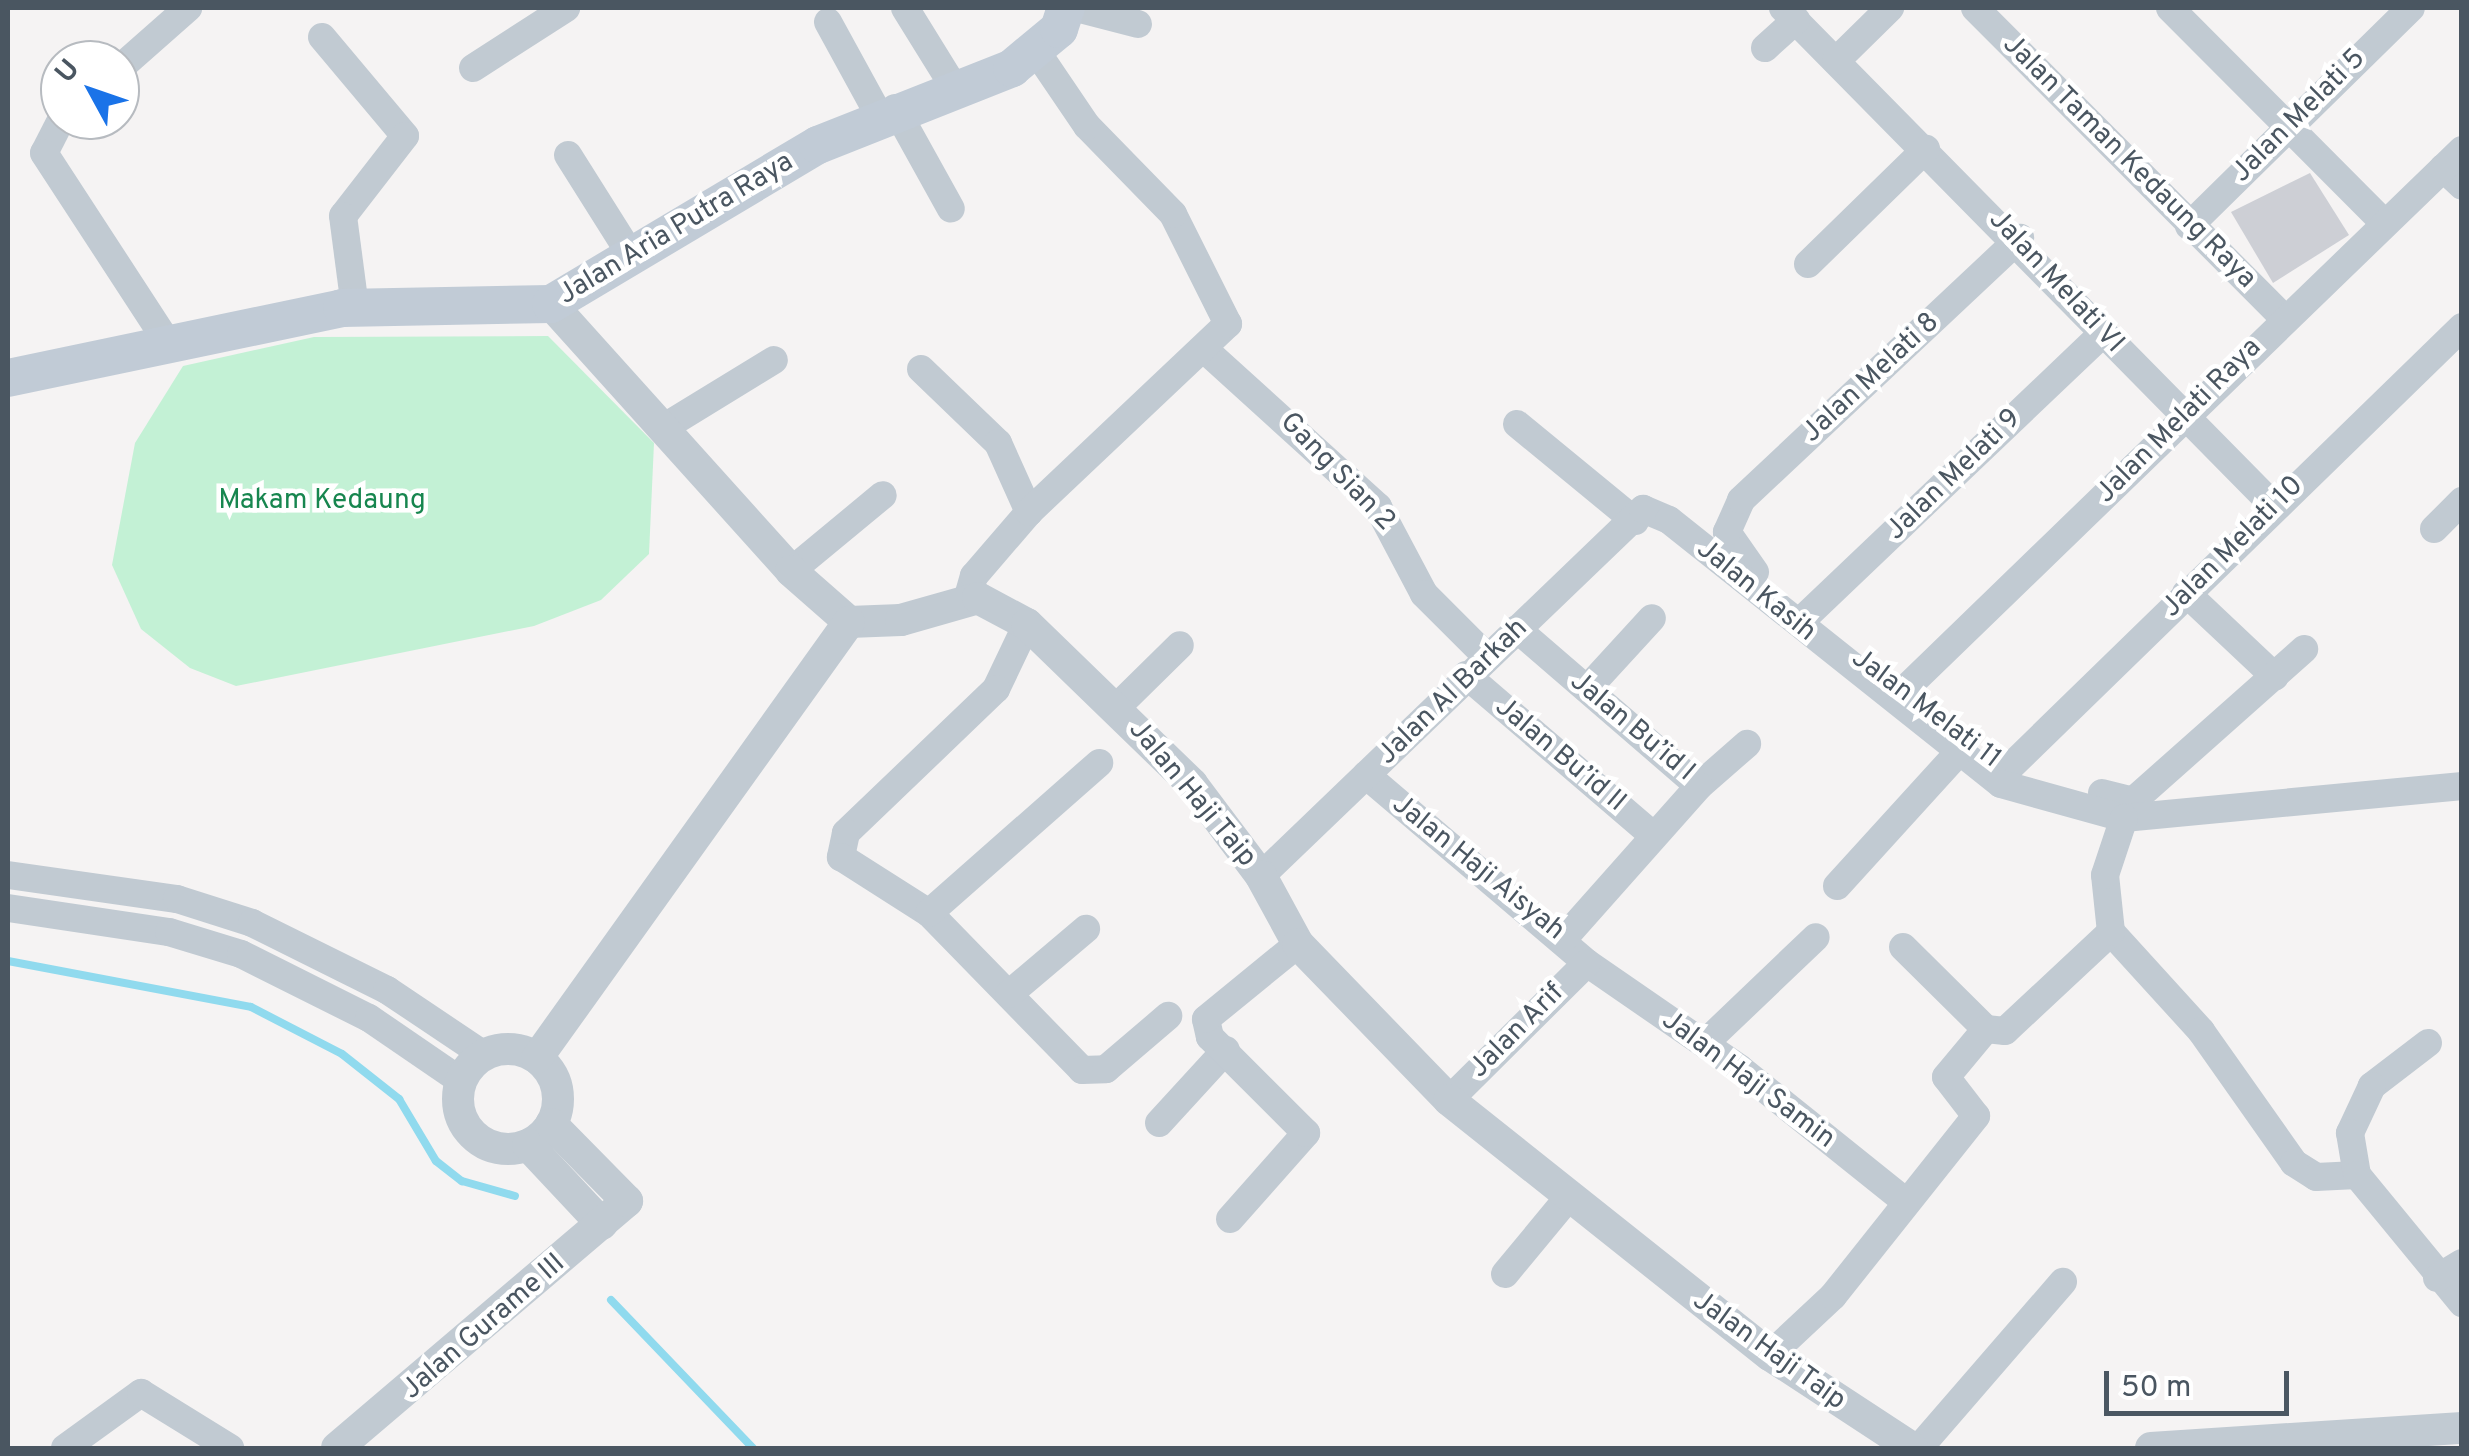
<!DOCTYPE html>
<meta charset="utf-8">
<style>
body{margin:0}
#map{position:relative;width:2469px;height:1456px;overflow:hidden;background:#f5f3f3;font-family:Overpass,sans-serif}
div>[style]{position:absolute}
.green>*{inset:0;background:#c3f1d5}
.stream>*{height:8px;margin:-4px;padding:0 4px;transform-origin:4px;border-radius:4px;background:#90daee}
.building>*{inset:0;background:#cdcfd5}
.minor>*{height:28px;margin:-14px;padding:0 14px;transform-origin:14px;border-radius:14px;background:#c1cad2}
.tertiary>*{height:32px;margin:-16px;padding:0 16px;transform-origin:16px;border-radius:16px;background:#c1cad2}
.tertiary>.ring{margin:-16px;padding:0;box-sizing:content-box;background:none;border:32px solid #c1cad2;border-radius:50%}
.secondary>*{height:38px;margin:-19px;padding:0 19px;transform-origin:19px;border-radius:19px;background:#c1cbd6}
span{translate:-50% -50%;white-space:nowrap;text-align:center;line-height:1.15;-webkit-text-stroke:9px #fff;paint-order:stroke}
.street-label{font-size:28px;color:#4a5661}
.park-label{font-size:28px;color:#17864f}
.frame{position:absolute;inset:0;border:10px solid #4a5661;pointer-events:none}
.north{position:absolute;left:40px;top:40px;width:100px;height:100px;box-sizing:border-box;background:#fff;border:2px solid #b7bbc0;border-radius:50%;rotate:310deg;font-size:28px;font-weight:700;line-height:40px;text-align:center;color:#4a5661}
.north::after{content:'';display:block;margin:auto;width:35px;height:45px;background:#1a73e8;clip-path:polygon(50% 0,100% 100%,50% 72%,0 100%)}
.scale{position:absolute;left:2104px;top:1371px;width:185px;height:45px;box-sizing:border-box;border:5px solid #4a5661;border-top:0;padding-left:12px;font-size:30px;line-height:35px;white-space:nowrap;color:#4a5661;-webkit-text-stroke:8px #fff;paint-order:stroke}
</style>
<div id="map">
<div class="green">
<i style="clip-path:polygon(548px 336px,654px 443px,649px 554px,601px 600px,534px 626px,236px 686px,190px 668px,141px 629px,112px 565px,135px 443px,183px 366px,314px 337px)"></i>
</div>
<div class="stream">
<i style="left:8px;top:961px;width:247px;rotate:10.7deg"></i>
<i style="left:251px;top:1007px;width:102px;rotate:27.3deg"></i>
<i style="left:342px;top:1054px;width:73px;rotate:38.3deg"></i>
<i style="left:399px;top:1099px;width:72px;rotate:59.2deg"></i>
<i style="left:436px;top:1161px;width:33px;rotate:38deg"></i>
<i style="left:462px;top:1181px;width:55px;rotate:15.8deg"></i>
<i style="left:611px;top:1300px;width:205px;rotate:46.2deg"></i>
</div>
<div class="building">
<i style="clip-path:polygon(2310px 173px,2349px 235px,2273px 283px,2231px 212px)"></i>
</div>
<div class="minor">
<i style="left:905px;top:8px;width:93px;rotate:58.2deg"></i>
<i style="left:1076px;top:8px;width:64px;rotate:14.5deg"></i>
<i style="left:1783px;top:8px;width:698px;rotate:45.41deg"></i>
<i style="left:1975px;top:8px;width:436px;rotate:45.1deg"></i>
<i style="left:2170px;top:8px;width:303px;rotate:45.1deg"></i>
<i style="left:828px;top:22px;width:106px;rotate:61.3deg"></i>
<i style="left:322px;top:37px;width:129px;rotate:50deg"></i>
<i style="left:405px;top:136px;width:101px;rotate:127.8deg"></i>
<i style="left:343px;top:216px;width:92px;rotate:82.5deg"></i>
<i style="left:1765px;top:48px;width:42px;rotate:-42.1deg"></i>
<i style="left:1836px;top:61px;width:76px;rotate:-44.5deg"></i>
<i style="left:120px;top:68px;width:91px;rotate:-41.4deg"></i>
<i style="left:473px;top:68px;width:111px;rotate:-32.8deg"></i>
<i style="left:895px;top:108px;width:115px;rotate:61deg"></i>
<i style="left:61px;top:120px;width:37px;rotate:117deg"></i>
<i style="left:44px;top:153px;width:223px;rotate:56.9deg"></i>
<i style="left:568px;top:155px;width:115px;rotate:57.8deg"></i>
<i style="left:2443px;top:168px;width:26px;rotate:43deg"></i>
<i style="left:2189px;top:226px;width:311px;rotate:-44.5deg"></i>
<i style="left:1808px;top:264px;width:165px;rotate:-44.3deg"></i>
<i style="left:1204px;top:349px;width:235px;rotate:42.2deg"></i>
<i style="left:1378px;top:507px;width:98px;rotate:62.1deg"></i>
<i style="left:1424px;top:594px;width:89px;rotate:45deg"></i>
<i style="left:921px;top:369px;width:107px;rotate:43.9deg"></i>
<i style="left:998px;top:443px;width:76px;rotate:65.8deg"></i>
<i style="left:1517px;top:424px;width:153px;rotate:39.4deg"></i>
<i style="left:663px;top:428px;width:130px;rotate:-31.5deg"></i>
<i style="left:2434px;top:529px;width:40px;rotate:-45deg"></i>
<i style="left:791px;top:571px;width:119px;rotate:-39.6deg"></i>
<i style="left:1755px;top:572px;width:49px;rotate:-125deg"></i>
<i style="left:1727px;top:532px;width:35px;rotate:-66deg"></i>
<i style="left:1741px;top:500px;width:383px;rotate:-43.2deg"></i>
<i style="left:2186px;top:593px;width:122px;rotate:43.3deg"></i>
<i style="left:967px;top:600px;width:25px;rotate:-74deg"></i>
<i style="left:974px;top:576px;width:84px;rotate:-49.3deg"></i>
<i style="left:1029px;top:512px;width:274px;rotate:-43.4deg"></i>
<i style="left:1228px;top:324px;width:123px;rotate:-116.6deg"></i>
<i style="left:1173px;top:214px;width:123px;rotate:-134.3deg"></i>
<i style="left:1087px;top:126px;width:91px;rotate:-124.2deg"></i>
<i style="left:1806px;top:616px;width:410px;rotate:-43.6deg"></i>
<i style="left:1027px;top:624px;width:72px;rotate:115.5deg"></i>
<i style="left:996px;top:689px;width:208px;rotate:136.2deg"></i>
<i style="left:846px;top:833px;width:25px;rotate:102deg"></i>
<i style="left:841px;top:857px;width:104px;rotate:32.5deg"></i>
<i style="left:929px;top:913px;width:219px;rotate:45.7deg"></i>
<i style="left:1082px;top:1070px;width:24px;rotate:-2deg"></i>
<i style="left:1106px;top:1069px;width:82px;rotate:-40.5deg"></i>
<i style="left:1517px;top:629px;width:240px;rotate:40.8deg"></i>
<i style="left:1699px;top:786px;width:64px;rotate:-41.2deg"></i>
<i style="left:1466px;top:675px;width:246px;rotate:40.6deg"></i>
<i style="left:1587px;top:689px;width:96px;rotate:-47.5deg"></i>
<i style="left:1900px;top:694px;width:782px;rotate:-44.07deg"></i>
<i style="left:1117px;top:707px;width:88px;rotate:-44.5deg"></i>
<i style="left:2007px;top:770px;width:635px;rotate:-44.23deg"></i>
<i style="left:1366px;top:775px;width:290px;rotate:40.4deg"></i>
<i style="left:1587px;top:963px;width:185px;rotate:34.6deg"></i>
<i style="left:1739px;top:1068px;width:214px;rotate:38.7deg"></i>
<i style="left:2102px;top:793px;width:32px;rotate:14deg"></i>
<i style="left:2133px;top:801px;width:229px;rotate:-41.6deg"></i>
<i style="left:8px;top:875px;width:171px;rotate:8.1deg"></i>
<i style="left:177px;top:899px;width:79px;rotate:17.7deg"></i>
<i style="left:252px;top:923px;width:151px;rotate:26.4deg"></i>
<i style="left:387px;top:990px;width:117px;rotate:33.8deg"></i>
<i style="left:1261px;top:876px;width:530px;rotate:-43.85deg"></i>
<i style="left:1643px;top:509px;width:28px;rotate:23deg"></i>
<i style="left:1669px;top:520px;width:424px;rotate:38.5deg"></i>
<i style="left:2001px;top:784px;width:128px;rotate:15.5deg"></i>
<i style="left:2124px;top:818px;width:340px;rotate:-5.4deg"></i>
<i style="left:1837px;top:886px;width:177px;rotate:-47.7deg"></i>
<i style="left:8px;top:908px;width:163px;rotate:8.5deg"></i>
<i style="left:169px;top:932px;width:75px;rotate:17deg"></i>
<i style="left:241px;top:954px;width:143px;rotate:26.6deg"></i>
<i style="left:369px;top:1018px;width:112px;rotate:34.4deg"></i>
<i style="left:929px;top:913px;width:227px;rotate:-41.4deg"></i>
<i style="left:2111px;top:932px;width:134px;rotate:47.7deg"></i>
<i style="left:2201px;top:1031px;width:161px;rotate:54.8deg"></i>
<i style="left:2294px;top:1163px;width:26px;rotate:32deg"></i>
<i style="left:2316px;top:1177px;width:41px;rotate:-2.8deg"></i>
<i style="left:1565px;top:937px;width:202px;rotate:-48.4deg"></i>
<i style="left:1903px;top:947px;width:117px;rotate:44.7deg"></i>
<i style="left:1986px;top:1029px;width:19px;rotate:6deg"></i>
<i style="left:2005px;top:1031px;width:145px;rotate:-43deg"></i>
<i style="left:2111px;top:932px;width:57px;rotate:-96deg"></i>
<i style="left:2105px;top:875px;width:60px;rotate:-71.6deg"></i>
<i style="left:1009px;top:994px;width:101px;rotate:-40.2deg"></i>
<i style="left:1705px;top:1043px;width:153px;rotate:-43.7deg"></i>
<i style="left:2428px;top:1043px;width:71px;rotate:142.5deg"></i>
<i style="left:2372px;top:1086px;width:52px;rotate:115.1deg"></i>
<i style="left:2350px;top:1133px;width:43px;rotate:80.5deg"></i>
<i style="left:2357px;top:1175px;width:166px;rotate:50.6deg"></i>
<i style="left:1449px;top:1100px;width:194px;rotate:-44.8deg"></i>
<i style="left:1159px;top:1123px;width:99px;rotate:-47.5deg"></i>
<i style="left:1230px;top:1219px;width:115px;rotate:-48.5deg"></i>
<i style="left:1306px;top:1133px;width:136px;rotate:-135deg"></i>
<i style="left:1210px;top:1037px;width:18px;rotate:-103deg"></i>
<i style="left:1206px;top:1019px;width:119px;rotate:-39.2deg"></i>
<i style="left:1505px;top:1274px;width:97px;rotate:-50.4deg"></i>
<i style="left:2437px;top:1278px;width:29px;rotate:-31deg"></i>
<i style="left:1770px;top:1355px;width:86px;rotate:-43.1deg"></i>
<i style="left:1833px;top:1296px;width:230px;rotate:-51.5deg"></i>
<i style="left:1976px;top:1116px;width:49px;rotate:-127.6deg"></i>
<i style="left:1946px;top:1077px;width:62px;rotate:-50.2deg"></i>
<i style="left:65px;top:1448px;width:94px;rotate:-35.9deg"></i>
<i style="left:141px;top:1393px;width:105px;rotate:31.7deg"></i>
<i style="left:1919px;top:1448px;width:220px;rotate:-49.1deg"></i>
</div>
<div class="tertiary">
<i style="left:551px;top:304px;width:359px;rotate:48deg"></i>
<i style="left:791px;top:571px;width:77px;rotate:41.3deg"></i>
<i style="left:849px;top:622px;width:52px;rotate:-2.2deg"></i>
<i style="left:901px;top:620px;width:80px;rotate:-15.9deg"></i>
<i style="left:978px;top:598px;width:55px;rotate:28deg"></i>
<i style="left:1027px;top:624px;width:230px;rotate:44.1deg"></i>
<i style="left:1192px;top:784px;width:115px;rotate:53.1deg"></i>
<i style="left:1261px;top:876px;width:77px;rotate:61.4deg"></i>
<i style="left:1298px;top:944px;width:217px;rotate:45.9deg"></i>
<i style="left:1449px;top:1100px;width:410px;rotate:38.5deg"></i>
<i style="left:1770px;top:1355px;width:170px;rotate:33.2deg"></i>
<i class="ring" style="left:458px;top:1049px;width:68px;height:68px"></i>
<i style="left:537px;top:1058px;width:536px;rotate:-54.41deg"></i>
<i style="left:528px;top:1145px;width:108px;rotate:46.9deg"></i>
<i style="left:337px;top:1448px;width:381px;rotate:-40.4deg"></i>
<i style="left:627px;top:1201px;width:108px;rotate:-134.6deg"></i>
<i style="left:2151px;top:1448px;width:312px;rotate:-3.7deg"></i>
</div>
<div class="secondary">
<i style="left:8px;top:378px;width:341px;rotate:-11.8deg"></i>
<i style="left:342px;top:308px;width:209px;rotate:-1.1deg"></i>
<i style="left:551px;top:304px;width:311px;rotate:-30.8deg"></i>
<i style="left:818px;top:145px;width:209px;rotate:-21.6deg"></i>
<i style="left:1012px;top:68px;width:61px;rotate:-39.7deg"></i>
<i style="left:1059px;top:29px;width:22px;rotate:-72deg"></i>
</div>
<div class="street-label">
<span style="left:2299px;top:116px;rotate:-45deg">Jalan Melati 5</span>
<span style="left:2129px;top:162px;rotate:45deg">Jalan Taman Kedaung Raya</span>
<span style="left:676px;top:229px;rotate:-31deg">Jalan Aria Putra Raya</span>
<span style="left:2056px;top:282px;rotate:47deg">Jalan Melati VI</span>
<span style="left:1871px;top:378px;rotate:-43deg">Jalan Melati 8</span>
<span style="left:2179px;top:421px;rotate:-45deg">Jalan Melati Raya</span>
<span style="left:1337px;top:472px;rotate:46deg">Gang Sian 2</span>
<span style="left:1954px;top:475px;rotate:-44deg">Jalan Melati 9</span>
<span style="left:2233px;top:547px;rotate:-45deg">Jalan Melati 10</span>
<span style="left:1756px;top:591px;rotate:39deg">Jalan Kasih</span>
<span style="left:1453px;top:692px;rotate:-44deg">Jalan Al Barkah</span>
<span style="left:1926px;top:709px;rotate:37deg">Jalan Melati 11</span>
<span style="left:1632px;top:727px;rotate:40deg">Jalan Bu’id I</span>
<span style="left:1560px;top:755px;rotate:40deg">Jalan Bu’id II</span>
<span style="left:1192px;top:794px;rotate:50deg">Jalan Haji Taip</span>
<span style="left:1478px;top:868px;rotate:39deg">Jalan Haji Aisyah</span>
<span style="left:1517px;top:1031px;rotate:-45deg">Jalan Arif</span>
<span style="left:1748px;top:1080px;rotate:37deg">Jalan Haji Samin</span>
<span style="left:484px;top:1327px;rotate:-41deg">Jalan Gurame III</span>
<span style="left:1769px;top:1351px;rotate:36deg">Jalan Haji Taip</span>
</div>
<div class="park-label">
<span style="left:322px;top:501px">Makam Kedaung</span>
</div>
<div class="frame"></div>
<div class="north">U</div>
<div class="scale">50 m</div>
</div>
